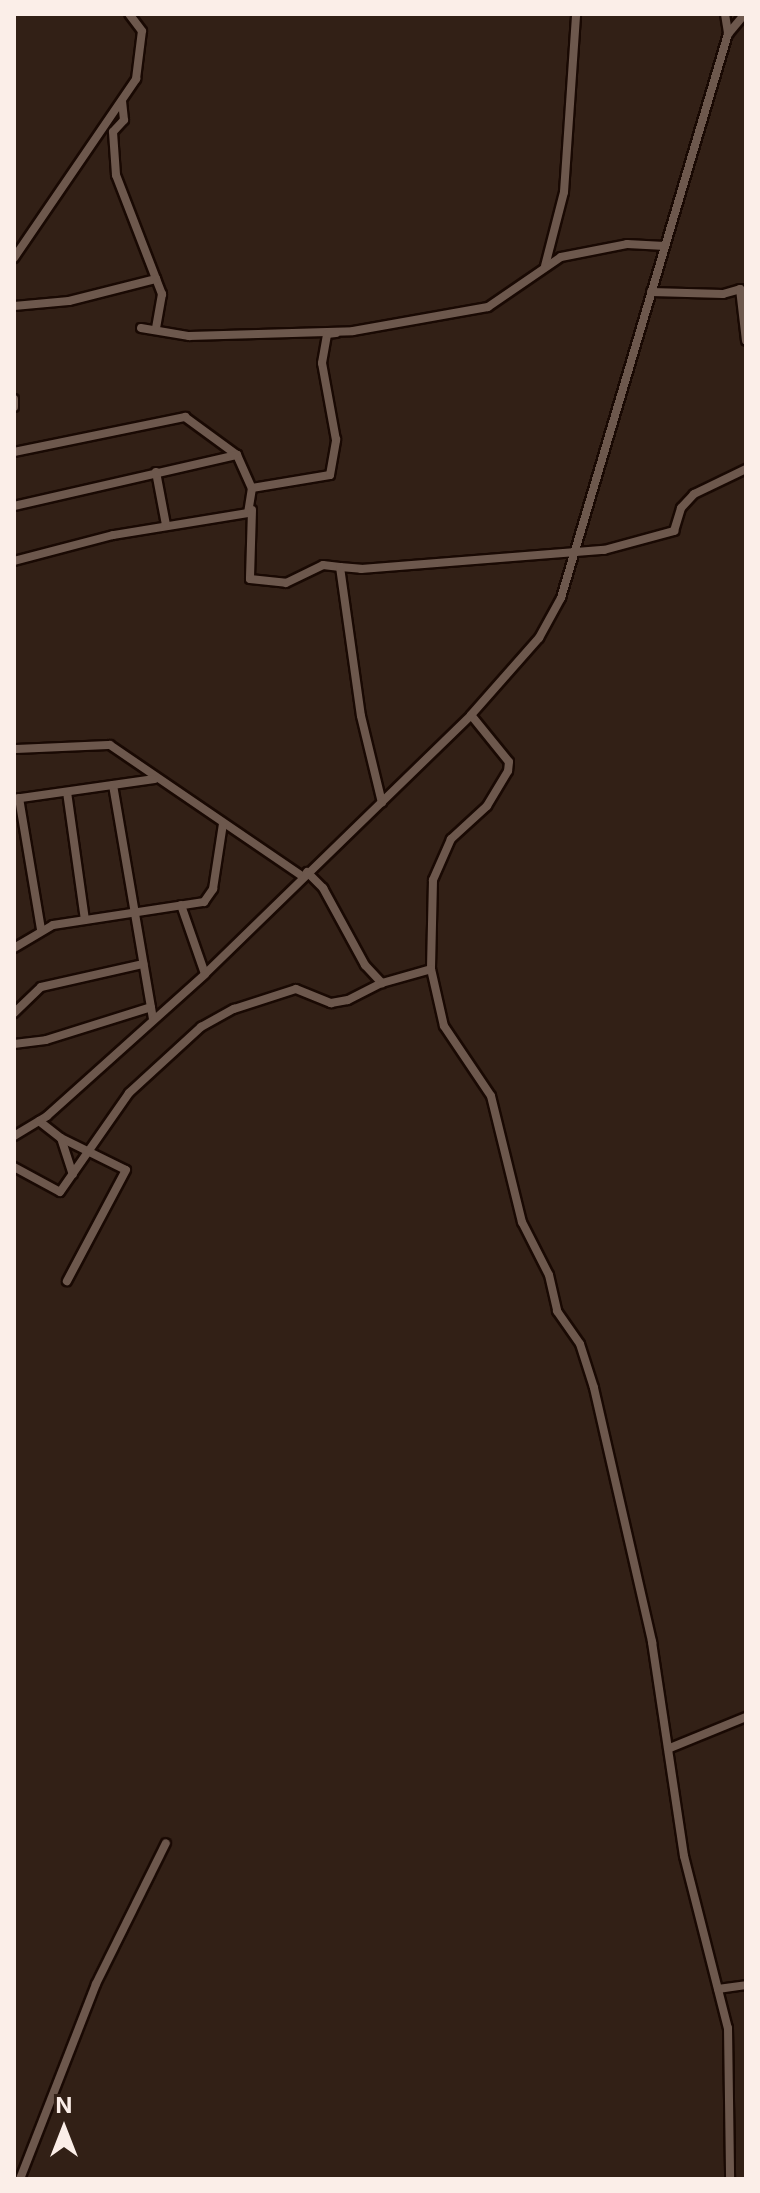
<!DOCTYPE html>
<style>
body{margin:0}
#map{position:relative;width:760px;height:2193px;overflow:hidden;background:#322016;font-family:Inter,sans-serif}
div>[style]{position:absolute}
.roads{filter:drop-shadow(2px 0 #190903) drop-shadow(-2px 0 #190903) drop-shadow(0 2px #190903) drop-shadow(0 -2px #190903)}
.minor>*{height:8px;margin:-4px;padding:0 4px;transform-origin:4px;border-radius:4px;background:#6d584d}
span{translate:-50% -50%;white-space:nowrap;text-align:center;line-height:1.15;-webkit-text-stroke:8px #322016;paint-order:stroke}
.frame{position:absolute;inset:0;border:16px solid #fbeee8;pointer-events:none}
.north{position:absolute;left:24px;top:2089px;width:80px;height:80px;-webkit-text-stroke:6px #322016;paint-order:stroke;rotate:0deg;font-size:22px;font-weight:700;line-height:32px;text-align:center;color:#fbeee8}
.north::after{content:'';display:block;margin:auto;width:28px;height:36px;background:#fbeee8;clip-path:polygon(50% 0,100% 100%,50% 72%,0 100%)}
</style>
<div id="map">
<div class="roads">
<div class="minor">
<i style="left:725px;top:14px;width:20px;rotate:81deg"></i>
<i style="left:122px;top:101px;width:19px;rotate:84deg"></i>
<i style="left:124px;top:120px;width:16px;rotate:133deg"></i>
<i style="left:113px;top:132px;width:43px;rotate:86deg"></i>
<i style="left:116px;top:175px;width:128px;rotate:68.9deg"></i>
<i style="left:162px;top:294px;width:35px;rotate:100deg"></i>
<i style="left:14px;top:258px;width:217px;rotate:-55.7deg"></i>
<i style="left:136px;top:79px;width:48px;rotate:-82.9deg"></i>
<i style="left:142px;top:31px;width:21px;rotate:-127deg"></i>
<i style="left:545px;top:266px;width:76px;rotate:-75.6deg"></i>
<i style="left:564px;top:192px;width:178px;rotate:-86.1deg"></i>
<i style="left:651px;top:292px;width:72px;rotate:1.6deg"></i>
<i style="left:723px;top:294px;width:18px;rotate:-16deg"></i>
<i style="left:740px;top:289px;width:52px;rotate:83.4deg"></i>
<i style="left:14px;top:306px;width:55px;rotate:-5.2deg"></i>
<i style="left:69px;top:301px;width:90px;rotate:-14.2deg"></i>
<i style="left:141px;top:328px;width:49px;rotate:9.5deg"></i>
<i style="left:189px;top:336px;width:164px;rotate:-1.7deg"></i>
<i style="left:353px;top:331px;width:137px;rotate:-10.1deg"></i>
<i style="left:488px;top:307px;width:88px;rotate:-34.4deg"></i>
<i style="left:561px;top:257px;width:67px;rotate:-11.1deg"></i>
<i style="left:627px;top:244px;width:38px;rotate:3deg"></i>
<i style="left:14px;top:399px;width:8px;rotate:90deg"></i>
<i style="left:14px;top:452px;width:175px;rotate:-11.6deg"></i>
<i style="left:185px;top:417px;width:64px;rotate:36.2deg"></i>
<i style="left:237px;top:455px;width:36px;rotate:66deg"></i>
<i style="left:252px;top:488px;width:25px;rotate:99deg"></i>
<i style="left:248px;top:513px;width:137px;rotate:170.7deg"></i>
<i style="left:113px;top:535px;width:102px;rotate:165.3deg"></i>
<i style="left:156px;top:472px;width:54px;rotate:79.3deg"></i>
<i style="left:252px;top:488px;width:79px;rotate:-9.5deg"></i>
<i style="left:330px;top:475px;width:36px;rotate:-80deg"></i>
<i style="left:336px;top:440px;width:78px;rotate:-100.3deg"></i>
<i style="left:322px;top:363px;width:29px;rotate:-80deg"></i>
<i style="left:327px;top:334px;width:9px;rotate:-6deg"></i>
<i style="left:14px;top:506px;width:229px;rotate:-12.9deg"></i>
<i style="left:252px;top:510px;width:69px;rotate:91.7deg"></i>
<i style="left:250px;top:579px;width:36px;rotate:6deg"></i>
<i style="left:286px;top:583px;width:41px;rotate:-25.9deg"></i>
<i style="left:323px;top:565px;width:17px;rotate:7deg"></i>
<i style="left:340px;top:567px;width:150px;rotate:82deg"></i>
<i style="left:361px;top:716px;width:89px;rotate:76.4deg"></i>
<i style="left:340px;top:567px;width:21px;rotate:5deg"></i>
<i style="left:361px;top:569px;width:244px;rotate:-4.5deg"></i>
<i style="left:604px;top:550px;width:73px;rotate:-15.2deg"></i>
<i style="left:674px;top:531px;width:24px;rotate:-73deg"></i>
<i style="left:681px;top:508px;width:19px;rotate:-47deg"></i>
<i style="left:694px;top:494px;width:58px;rotate:-25.7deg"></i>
<i style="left:471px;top:715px;width:60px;rotate:51deg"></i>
<i style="left:509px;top:762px;width:9px;rotate:96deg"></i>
<i style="left:508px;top:771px;width:41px;rotate:121deg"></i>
<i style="left:487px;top:806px;width:49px;rotate:137.5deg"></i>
<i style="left:451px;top:839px;width:45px;rotate:113.7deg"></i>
<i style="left:433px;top:880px;width:89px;rotate:91.3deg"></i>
<i style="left:431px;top:969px;width:58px;rotate:77.2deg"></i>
<i style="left:444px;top:1026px;width:84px;rotate:56.1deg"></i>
<i style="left:491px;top:1096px;width:130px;rotate:76.2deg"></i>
<i style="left:522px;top:1222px;width:59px;rotate:63deg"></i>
<i style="left:549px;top:1275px;width:37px;rotate:77deg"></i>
<i style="left:557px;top:1311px;width:40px;rotate:55.1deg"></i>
<i style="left:580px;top:1344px;width:46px;rotate:72.3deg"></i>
<i style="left:594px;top:1388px;width:261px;rotate:77.1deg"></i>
<i style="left:652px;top:1642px;width:216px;rotate:81.5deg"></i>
<i style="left:684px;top:1856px;width:178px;rotate:75.7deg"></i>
<i style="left:728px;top:2028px;width:151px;rotate:89.2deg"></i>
<i style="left:14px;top:749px;width:96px;rotate:-2.4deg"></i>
<i style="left:110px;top:745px;width:232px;rotate:34.3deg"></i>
<i style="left:113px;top:785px;width:237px;rotate:80.3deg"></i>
<i style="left:67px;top:792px;width:129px;rotate:82deg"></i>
<i style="left:19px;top:798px;width:134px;rotate:80.5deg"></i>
<i style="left:14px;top:799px;width:142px;rotate:-8.1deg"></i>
<i style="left:307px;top:872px;width:23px;rotate:45deg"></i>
<i style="left:323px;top:888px;width:88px;rotate:61.4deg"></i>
<i style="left:365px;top:965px;width:25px;rotate:47deg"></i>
<i style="left:181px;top:905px;width:73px;rotate:70.8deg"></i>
<i style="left:14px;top:948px;width:45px;rotate:-30.5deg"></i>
<i style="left:53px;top:925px;width:153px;rotate:-8.7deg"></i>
<i style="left:204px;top:902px;width:16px;rotate:-55deg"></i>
<i style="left:213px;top:889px;width:66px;rotate:-81.3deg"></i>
<i style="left:14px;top:1013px;width:37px;rotate:-44deg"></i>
<i style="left:41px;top:987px;width:105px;rotate:-12.7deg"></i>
<i style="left:14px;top:1044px;width:32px;rotate:-7deg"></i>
<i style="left:46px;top:1040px;width:110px;rotate:-17.4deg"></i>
<i style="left:39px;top:1121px;width:28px;rotate:38deg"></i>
<i style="left:61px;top:1138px;width:72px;rotate:26.2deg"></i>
<i style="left:126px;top:1170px;width:126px;rotate:118deg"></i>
<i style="left:14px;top:1136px;width:39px;rotate:-31deg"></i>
<i style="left:47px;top:1116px;width:212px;rotate:-41.9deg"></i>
<i style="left:205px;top:974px;width:371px;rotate:-44.2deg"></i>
<i style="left:471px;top:715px;width:103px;rotate:-48.6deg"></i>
<i style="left:539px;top:638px;width:46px;rotate:-61.2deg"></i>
<i style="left:561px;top:598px;width:588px;rotate:-73.51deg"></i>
<i style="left:728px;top:34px;width:26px;rotate:-50deg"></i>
<i style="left:61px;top:1138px;width:38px;rotate:72deg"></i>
<i style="left:14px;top:1167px;width:52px;rotate:28.5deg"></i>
<i style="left:60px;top:1192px;width:121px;rotate:-55.1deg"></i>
<i style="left:129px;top:1093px;width:98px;rotate:-42.5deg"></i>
<i style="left:201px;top:1027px;width:38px;rotate:-29deg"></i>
<i style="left:234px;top:1009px;width:65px;rotate:-17.9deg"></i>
<i style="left:296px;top:989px;width:38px;rotate:22deg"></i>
<i style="left:331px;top:1003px;width:17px;rotate:-10deg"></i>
<i style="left:348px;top:1000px;width:38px;rotate:-27deg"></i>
<i style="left:382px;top:983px;width:51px;rotate:-15.9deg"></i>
<i style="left:670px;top:1748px;width:82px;rotate:-22.2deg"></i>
<i style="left:718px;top:1989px;width:28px;rotate:-8deg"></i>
<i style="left:20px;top:2179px;width:209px;rotate:-68.7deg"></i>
<i style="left:96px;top:1984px;width:157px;rotate:-63.6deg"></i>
</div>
</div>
<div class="frame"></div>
<div class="north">N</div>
</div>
